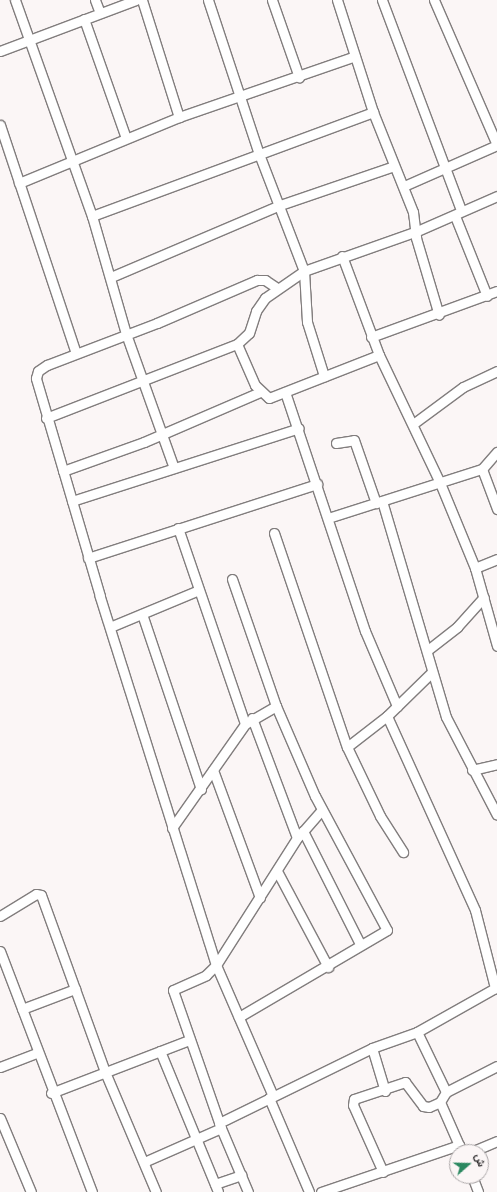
<!DOCTYPE html>
<meta charset="utf-8">
<style>
body{margin:0}
#map{position:relative;width:497px;height:1192px;overflow:hidden;background:#fbf6f6;font-family:"Nunito Sans",Vazirmatn,sans-serif}
div>[style]{position:absolute}
.roads{filter:drop-shadow(1px 0 #817d7d) drop-shadow(-1px 0 #817d7d) drop-shadow(0 1px #817d7d) drop-shadow(0 -1px #817d7d)}
.street>*{height:9px;margin:-4.5px;padding:0 4.5px;transform-origin:4.5px;border-radius:4.5px;background:#fff}
span{translate:-50% -50%;white-space:nowrap;text-align:center;line-height:1.15;-webkit-text-stroke:3.5px #fbf6f6;paint-order:stroke}
.north{position:absolute;left:449px;top:1144px;width:40px;height:40px;box-sizing:border-box;background:#fbf6f6;border:1px solid #aaa6a7;border-radius:50%;rotate:70deg;font-size:11px;font-weight:700;line-height:16px;text-align:center;color:#312f30}
.north::after{content:'';display:block;margin:auto;width:14px;height:18px;background:#2a8860;clip-path:polygon(50% 0,100% 100%,50% 72%,0 100%)}
</style>
<div id="map">
<div class="roads">
<div class="street">
<i style="left:15px;top:0;width:229px;rotate:70.4deg"></i>
<i style="left:92px;top:216px;width:123px;rotate:73.9deg"></i>
<i style="left:126px;top:334px;width:142px;rotate:70.3deg"></i>
<i style="left:95px;top:0;width:14px;rotate:69deg"></i>
<i style="left:142px;top:0;width:123px;rotate:72.5deg"></i>
<i style="left:208px;top:0;width:162px;rotate:71.7deg"></i>
<i style="left:259px;top:154px;width:125px;rotate:69deg"></i>
<i style="left:304px;top:271px;width:51px;rotate:86.6deg"></i>
<i style="left:307px;top:322px;width:57px;rotate:72.5deg"></i>
<i style="left:272px;top:0;width:82px;rotate:70.7deg"></i>
<i style="left:382px;top:0;width:224px;rotate:69.4deg"></i>
<i style="left:434px;top:0;width:158px;rotate:66.5deg"></i>
<i style="left:84px;top:19px;width:126px;rotate:70.6deg"></i>
<i style="left:0;top:51px;width:145px;rotate:-20.6deg"></i>
<i style="left:373px;top:112px;width:108px;rotate:68.2deg"></i>
<i style="left:413px;top:212px;width:26px;rotate:83deg"></i>
<i style="left:416px;top:238px;width:80px;rotate:73.4deg"></i>
<i style="left:0;top:125px;width:240px;rotate:71.6deg"></i>
<i style="left:19px;top:183px;width:173px;rotate:-22.4deg"></i>
<i style="left:179px;top:117px;width:186px;rotate:-19.1deg"></i>
<i style="left:404px;top:186px;width:102px;rotate:-23.8deg"></i>
<i style="left:92px;top:216px;width:300px;rotate:-20.3deg"></i>
<i style="left:373px;top:112px;width:118px;rotate:-107.8deg"></i>
<i style="left:455px;top:216px;width:86px;rotate:68.2deg"></i>
<i style="left:342px;top:256px;width:106px;rotate:69.5deg"></i>
<i style="left:379px;top:355px;width:142px;rotate:64.5deg"></i>
<i style="left:440px;top:483px;width:92px;rotate:67.6deg"></i>
<i style="left:475px;top:568px;width:81px;rotate:74.2deg"></i>
<i style="left:111px;top:277px;width:184px;rotate:-23.1deg"></i>
<i style="left:280px;top:205px;width:120px;rotate:-18.9deg"></i>
<i style="left:371px;top:337px;width:134px;rotate:-20.1deg"></i>
<i style="left:237px;top:344px;width:45px;rotate:66.3deg"></i>
<i style="left:255px;top:385px;width:19px;rotate:43deg"></i>
<i style="left:269px;top:398px;width:118px;rotate:-21.4deg"></i>
<i style="left:285px;top:392px;width:252px;rotate:71.5deg"></i>
<i style="left:365px;top:631px;width:82px;rotate:66.9deg"></i>
<i style="left:46px;top:418px;width:205px;rotate:-21.2deg"></i>
<i style="left:237px;top:344px;width:16px;rotate:-43deg"></i>
<i style="left:249px;top:333px;width:23px;rotate:-72deg"></i>
<i style="left:256px;top:311px;width:16px;rotate:-55deg"></i>
<i style="left:265px;top:298px;width:47px;rotate:-34.7deg"></i>
<i style="left:304px;top:271px;width:120px;rotate:-19.5deg"></i>
<i style="left:417px;top:231px;width:87px;rotate:-23.6deg"></i>
<i style="left:413px;top:424px;width:62px;rotate:-36.5deg"></i>
<i style="left:463px;top:387px;width:38px;rotate:-25deg"></i>
<i style="left:336px;top:443px;width:18px;rotate:-9deg"></i>
<i style="left:354px;top:440px;width:67px;rotate:70.8deg"></i>
<i style="left:482px;top:469px;width:43px;rotate:69.4deg"></i>
<i style="left:63px;top:471px;width:86px;rotate:-19.7deg"></i>
<i style="left:144px;top:442px;width:126px;rotate:-23.3deg"></i>
<i style="left:72px;top:501px;width:238px;rotate:-17.8deg"></i>
<i style="left:382px;top:501px;width:225px;rotate:73.5deg"></i>
<i style="left:446px;top:717px;width:110px;rotate:62.5deg"></i>
<i style="left:328px;top:518px;width:162px;rotate:-17.7deg"></i>
<i style="left:482px;top:469px;width:23px;rotate:-49deg"></i>
<i style="left:178px;top:528px;width:207px;rotate:71.1deg"></i>
<i style="left:274px;top:533px;width:226px;rotate:71.2deg"></i>
<i style="left:347px;top:747px;width:76px;rotate:64.4deg"></i>
<i style="left:380px;top:816px;width:43px;rotate:57.4deg"></i>
<i style="left:88px;top:558px;width:241px;rotate:-17.9deg"></i>
<i style="left:475px;top:568px;width:24px;rotate:-22deg"></i>
<i style="left:232px;top:579px;width:134px;rotate:70.9deg"></i>
<i style="left:276px;top:706px;width:98px;rotate:66.6deg"></i>
<i style="left:315px;top:796px;width:152px;rotate:61.8deg"></i>
<i style="left:387px;top:930px;width:172px;rotate:149.6deg"></i>
<i style="left:142px;top:614px;width:185px;rotate:71.4deg"></i>
<i style="left:110px;top:627px;width:96px;rotate:-22.6deg"></i>
<i style="left:429px;top:649px;width:36px;rotate:-38deg"></i>
<i style="left:457px;top:627px;width:40px;rotate:-48deg"></i>
<i style="left:387px;top:716px;width:213px;rotate:65.6deg"></i>
<i style="left:475px;top:910px;width:81px;rotate:75.6deg"></i>
<i style="left:252px;top:718px;width:128px;rotate:69.4deg"></i>
<i style="left:297px;top:838px;width:151px;rotate:122.5deg"></i>
<i style="left:216px;top:965px;width:143px;rotate:66.5deg"></i>
<i style="left:347px;top:747px;width:51px;rotate:-37.8deg"></i>
<i style="left:387px;top:716px;width:63px;rotate:-44.4deg"></i>
<i style="left:213px;top:770px;width:136px;rotate:69.8deg"></i>
<i style="left:472px;top:770px;width:26px;rotate:-13deg"></i>
<i style="left:172px;top:828px;width:127px;rotate:-54.9deg"></i>
<i style="left:245px;top:724px;width:36px;rotate:-30deg"></i>
<i style="left:303px;top:831px;width:127px;rotate:63.2deg"></i>
<i style="left:299px;top:836px;width:35px;rotate:-49deg"></i>
<i style="left:277px;top:871px;width:109px;rotate:62deg"></i>
<i style="left:0;top:916px;width:42px;rotate:-31.4deg"></i>
<i style="left:36px;top:894px;width:5px;rotate:11deg"></i>
<i style="left:41px;top:895px;width:188px;rotate:70.1deg"></i>
<i style="left:105px;top:1072px;width:130px;rotate:67deg"></i>
<i style="left:0;top:951px;width:258px;rotate:69.1deg"></i>
<i style="left:22px;top:1009px;width:57px;rotate:-20.7deg"></i>
<i style="left:417px;top:1032px;width:67px;rotate:64.2deg"></i>
<i style="left:372px;top:1048px;width:45px;rotate:73.2deg"></i>
<i style="left:160px;top:1051px;width:152px;rotate:67.6deg"></i>
<i style="left:0;top:1067px;width:40px;rotate:-21deg"></i>
<i style="left:51px;top:1093px;width:148px;rotate:-21deg"></i>
<i style="left:269px;top:1098px;width:102px;rotate:66.9deg"></i>
<i style="left:440px;top:1102px;width:55px;rotate:66.3deg"></i>
<i style="left:0;top:1118px;width:80px;rotate:67.3deg"></i>
<i style="left:219px;top:1123px;width:170px;rotate:-26.1deg"></i>
<i style="left:372px;top:1048px;width:48px;rotate:-19.6deg"></i>
<i style="left:417px;top:1032px;width:92px;rotate:-29.4deg"></i>
<i style="left:471px;top:1152px;width:28px;rotate:-23deg"></i>
<i style="left:144px;top:1162px;width:84px;rotate:-23.8deg"></i>
<i style="left:383px;top:1172px;width:73px;rotate:-114.1deg"></i>
<i style="left:353px;top:1105px;width:6px;rotate:-81deg"></i>
<i style="left:354px;top:1099px;width:54px;rotate:-18.4deg"></i>
<i style="left:405px;top:1082px;width:30px;rotate:53deg"></i>
<i style="left:423px;top:1106px;width:6px;rotate:9deg"></i>
<i style="left:429px;top:1107px;width:12px;rotate:-24deg"></i>
<i style="left:440px;top:1102px;width:12px;rotate:-59deg"></i>
<i style="left:446px;top:1092px;width:57px;rotate:-27deg"></i>
<i style="left:472px;top:1176px;width:17px;rotate:69deg"></i>
<i style="left:215px;top:1184px;width:28px;rotate:-19deg"></i>
<i style="left:248px;top:1192px;width:69px;rotate:-112.9deg"></i>
<i style="left:221px;top:1128px;width:146px;rotate:-109.2deg"></i>
<i style="left:173px;top:990px;width:36px;rotate:-24deg"></i>
<i style="left:206px;top:975px;width:14px;rotate:-45deg"></i>
<i style="left:216px;top:965px;width:387px;rotate:-107.5deg"></i>
<i style="left:100px;top:596px;width:227px;rotate:-106.4deg"></i>
<i style="left:36px;top:378px;width:7px;rotate:-74deg"></i>
<i style="left:38px;top:371px;width:11px;rotate:-34deg"></i>
<i style="left:47px;top:365px;width:118px;rotate:-20.9deg"></i>
<i style="left:157px;top:323px;width:109px;rotate:-23.3deg"></i>
<i style="left:257px;top:280px;width:8px"></i>
<i style="left:265px;top:280px;width:14px;rotate:34deg"></i>
<i style="left:321px;top:1192px;width:146px;rotate:-18.8deg"></i>
</div>
</div>
<div class="north">ش</div>
</div>
